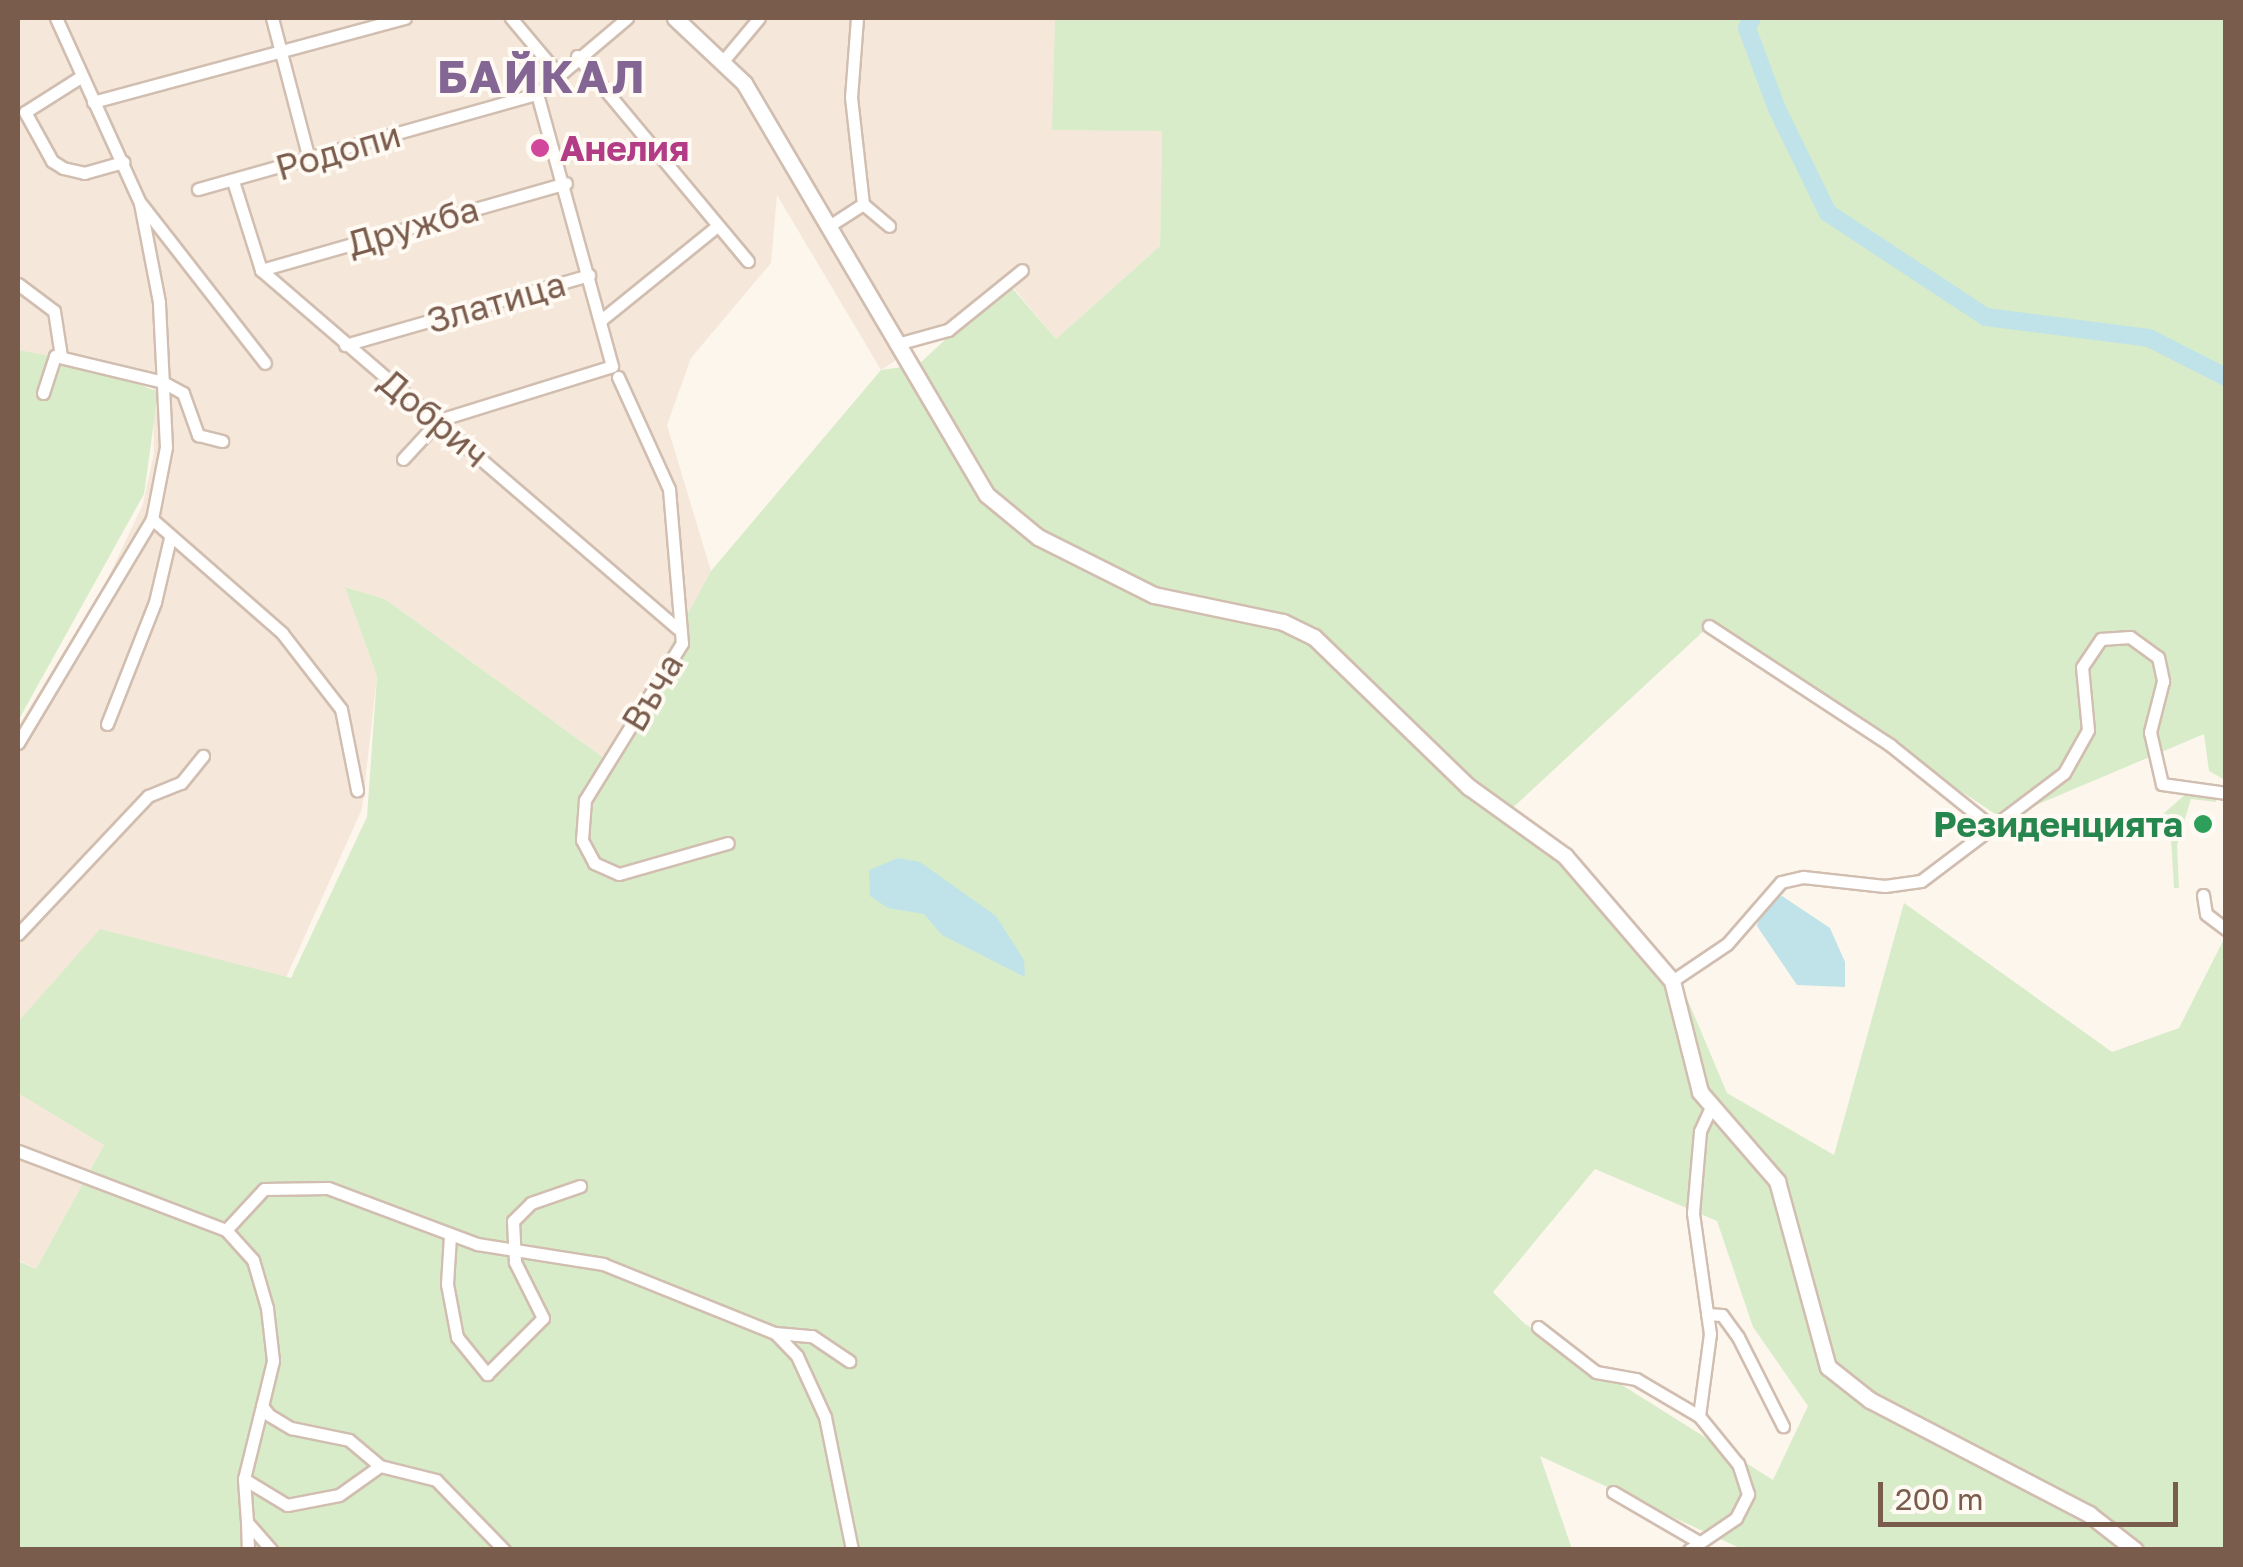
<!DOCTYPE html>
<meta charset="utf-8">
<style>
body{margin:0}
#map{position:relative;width:2243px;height:1567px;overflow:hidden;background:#fdf6ec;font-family:"Golos Text",sans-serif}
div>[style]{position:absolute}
.residential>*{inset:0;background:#f5e8da}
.green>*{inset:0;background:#d8ecc9}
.water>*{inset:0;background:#bfe3e8}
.river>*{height:18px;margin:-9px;padding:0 9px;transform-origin:9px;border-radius:9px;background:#bfe3e8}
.roads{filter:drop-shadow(2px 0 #d1beb0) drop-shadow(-2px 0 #d1beb0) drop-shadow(0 2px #d1beb0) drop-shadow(0 -2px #d1beb0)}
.street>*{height:11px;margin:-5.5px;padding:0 5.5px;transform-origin:5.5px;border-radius:5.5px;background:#fff}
.secondary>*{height:15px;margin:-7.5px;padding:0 7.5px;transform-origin:7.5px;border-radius:7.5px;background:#fff}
.dots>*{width:28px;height:28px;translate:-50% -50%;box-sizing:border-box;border:5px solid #fffaf3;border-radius:50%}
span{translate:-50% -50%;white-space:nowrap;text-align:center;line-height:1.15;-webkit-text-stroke:8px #fffaf3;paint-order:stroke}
.hotel-label{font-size:35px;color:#b23c85;font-weight:700}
.left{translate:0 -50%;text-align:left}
.street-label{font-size:35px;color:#7a5c4d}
.leisure-label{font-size:35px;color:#27864d;font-weight:700}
.right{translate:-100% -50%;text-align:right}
.district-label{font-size:45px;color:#846695;font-weight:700;letter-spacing:2.5px}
.frame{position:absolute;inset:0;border:20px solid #7a5c4d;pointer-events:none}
.scale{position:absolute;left:1878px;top:1482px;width:300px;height:45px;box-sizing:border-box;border:5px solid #7a5c4d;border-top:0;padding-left:12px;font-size:30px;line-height:35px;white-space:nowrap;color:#7a5c4d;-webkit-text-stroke:8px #fffaf3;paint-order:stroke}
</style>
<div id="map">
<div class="residential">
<i style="clip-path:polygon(18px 18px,1055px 18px,1053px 129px,1162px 131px,1160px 246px,1056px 339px,1011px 285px,881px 370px,777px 195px,771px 263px,691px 358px,667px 425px,711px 571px,608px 761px,385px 599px,346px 587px,377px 676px,362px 809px,285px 980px,18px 1027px,18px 727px,107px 580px,143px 504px,154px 453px,153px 388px,18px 350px)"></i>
<i style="clip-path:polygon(18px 1088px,104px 1145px,36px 1269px,18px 1260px)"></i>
</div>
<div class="green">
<i style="clip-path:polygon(evenodd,1055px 18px,2225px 18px,2225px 780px,2209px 771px,2204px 734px,2003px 819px,1709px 626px,1506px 814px,1565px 856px,1678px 977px,1727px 1093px,1834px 1155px,1904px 903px,2112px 1052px,2179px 1028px,2225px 937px,2225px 1549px,1742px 1549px,1540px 1456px,1572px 1549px,18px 1549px,18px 1261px,36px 1269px,104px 1145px,18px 1093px,18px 1022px,100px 929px,291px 978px,367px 817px,377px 676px,345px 587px,385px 599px,608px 761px,711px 571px,881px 370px,918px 365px,1007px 282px,1056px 339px,1160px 246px,1162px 131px,1052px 130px,1055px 18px,1595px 1169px,1717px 1221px,1753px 1327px,1808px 1406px,1773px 1480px,1525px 1324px,1493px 1292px,1595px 1169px)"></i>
<i style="clip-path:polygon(18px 350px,83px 362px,158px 392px,144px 494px,18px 721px)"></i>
<i style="clip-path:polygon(2188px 792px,2218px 795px,2216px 802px,2191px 799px,2177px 845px,2179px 888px,2174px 888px,2170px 821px,2163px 814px)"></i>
</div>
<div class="water">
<i style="clip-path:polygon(898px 858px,920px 862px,996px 916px,1024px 960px,1025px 977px,942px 935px,924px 914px,888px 908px,870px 896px,869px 870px)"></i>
<i style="clip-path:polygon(1782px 896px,1830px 928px,1845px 962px,1845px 987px,1797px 985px,1757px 926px,1763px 904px)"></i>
</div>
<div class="river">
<i style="left:1752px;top:18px;width:11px;rotate:117deg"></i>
<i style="left:1747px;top:28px;width:86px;rotate:69.7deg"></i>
<i style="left:1777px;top:109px;width:116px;rotate:63.9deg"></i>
<i style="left:1828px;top:213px;width:189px;rotate:33.4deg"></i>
<i style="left:1986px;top:317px;width:164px;rotate:7.3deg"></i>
<i style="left:2149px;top:338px;width:86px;rotate:26.9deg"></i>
</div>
<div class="roads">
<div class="street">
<i style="left:272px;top:18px;width:146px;rotate:75.3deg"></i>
<i style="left:511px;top:18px;width:73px;rotate:50deg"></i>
<i style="left:857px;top:18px;width:79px;rotate:94.3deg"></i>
<i style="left:851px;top:97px;width:108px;rotate:83.6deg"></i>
<i style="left:577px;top:56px;width:267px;rotate:50.2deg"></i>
<i style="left:723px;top:61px;width:56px;rotate:-50.1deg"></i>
<i style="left:82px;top:76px;width:67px;rotate:147.7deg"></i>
<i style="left:25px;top:112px;width:56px;rotate:61.1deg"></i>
<i style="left:52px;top:161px;width:13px;rotate:32deg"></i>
<i style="left:63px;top:168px;width:22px;rotate:13deg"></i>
<i style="left:84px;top:173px;width:41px;rotate:-15.8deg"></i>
<i style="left:93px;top:102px;width:323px;rotate:-15.1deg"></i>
<i style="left:233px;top:181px;width:93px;rotate:72.5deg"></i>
<i style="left:261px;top:270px;width:549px;rotate:40.71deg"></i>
<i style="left:198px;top:189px;width:352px;rotate:-15.7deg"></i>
<i style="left:537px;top:94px;width:118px;rotate:-40.2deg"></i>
<i style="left:142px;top:205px;width:200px;rotate:52.1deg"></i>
<i style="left:829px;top:226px;width:40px;rotate:-32.9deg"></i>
<i style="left:863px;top:204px;width:34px;rotate:40deg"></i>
<i style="left:261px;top:270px;width:317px;rotate:-15.9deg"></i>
<i style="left:18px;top:284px;width:45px;rotate:36.9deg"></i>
<i style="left:54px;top:311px;width:46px;rotate:81.2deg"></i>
<i style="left:601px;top:320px;width:148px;rotate:-39deg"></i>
<i style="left:897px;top:344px;width:53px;rotate:-15.4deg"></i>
<i style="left:948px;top:330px;width:95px;rotate:-39deg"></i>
<i style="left:345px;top:345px;width:254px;rotate:-16deg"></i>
<i style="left:618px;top:377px;width:123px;rotate:65.5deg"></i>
<i style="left:669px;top:489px;width:155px;rotate:85.2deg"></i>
<i style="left:682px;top:643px;width:185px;rotate:121.7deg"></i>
<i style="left:585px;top:800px;width:40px;rotate:94.3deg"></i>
<i style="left:582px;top:840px;width:26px;rotate:62deg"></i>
<i style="left:594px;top:863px;width:27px;rotate:24deg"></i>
<i style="left:619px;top:874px;width:113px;rotate:-15.9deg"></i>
<i style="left:43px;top:393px;width:39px;rotate:-72deg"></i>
<i style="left:55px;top:356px;width:111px;rotate:13.5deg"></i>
<i style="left:163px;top:382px;width:23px;rotate:29deg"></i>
<i style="left:183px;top:393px;width:45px;rotate:70.3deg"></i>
<i style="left:198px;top:435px;width:25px;rotate:14deg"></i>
<i style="left:403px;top:459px;width:53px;rotate:-47.3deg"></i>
<i style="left:439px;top:420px;width:181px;rotate:-17.3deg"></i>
<i style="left:612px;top:366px;width:282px;rotate:-105.4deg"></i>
<i style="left:152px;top:519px;width:173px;rotate:41.2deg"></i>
<i style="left:282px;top:633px;width:96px;rotate:52.2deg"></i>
<i style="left:341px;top:709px;width:83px;rotate:78.8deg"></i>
<i style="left:1709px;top:626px;width:217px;rotate:33.3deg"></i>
<i style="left:1890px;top:745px;width:131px;rotate:38.8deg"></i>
<i style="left:107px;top:724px;width:131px;rotate:-68.5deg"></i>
<i style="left:155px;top:602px;width:66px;rotate:-76.8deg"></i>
<i style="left:18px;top:743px;width:261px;rotate:-59.1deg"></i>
<i style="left:152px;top:519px;width:73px;rotate:-79deg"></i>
<i style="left:166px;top:447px;width:145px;rotate:-92.8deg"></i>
<i style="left:159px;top:302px;width:101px;rotate:-100.9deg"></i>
<i style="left:140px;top:203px;width:203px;rotate:-114.4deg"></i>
<i style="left:2203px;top:895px;width:19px;rotate:81deg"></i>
<i style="left:2206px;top:914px;width:25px;rotate:37deg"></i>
<i style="left:18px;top:934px;width:190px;rotate:-46.7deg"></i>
<i style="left:148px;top:796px;width:35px;rotate:-22deg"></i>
<i style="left:181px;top:783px;width:35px;rotate:-51deg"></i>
<i style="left:1672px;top:981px;width:66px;rotate:-33.9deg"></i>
<i style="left:1727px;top:944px;width:82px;rotate:-48.9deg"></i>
<i style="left:1781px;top:882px;width:23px;rotate:-13deg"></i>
<i style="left:1803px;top:877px;width:82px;rotate:6.3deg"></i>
<i style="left:1885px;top:886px;width:36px;rotate:-8deg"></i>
<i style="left:1921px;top:881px;width:179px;rotate:-37.1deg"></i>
<i style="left:2064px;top:773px;width:49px;rotate:-60.8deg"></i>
<i style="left:2088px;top:730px;width:63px;rotate:-95.4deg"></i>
<i style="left:2082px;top:667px;width:34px;rotate:-56deg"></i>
<i style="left:2101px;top:639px;width:29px;rotate:-4deg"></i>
<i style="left:2130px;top:637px;width:34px;rotate:36deg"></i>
<i style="left:2158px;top:657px;width:25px;rotate:78deg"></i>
<i style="left:2163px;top:681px;width:53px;rotate:104.3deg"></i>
<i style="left:2150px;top:732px;width:53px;rotate:77deg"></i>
<i style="left:2162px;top:784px;width:65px;rotate:8deg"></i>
<i style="left:18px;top:1151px;width:222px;rotate:20.8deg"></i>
<i style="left:226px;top:1230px;width:40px;rotate:48deg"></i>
<i style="left:253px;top:1260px;width:50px;rotate:73.7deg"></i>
<i style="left:267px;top:1308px;width:53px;rotate:83.5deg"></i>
<i style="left:273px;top:1361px;width:46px;rotate:103.7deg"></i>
<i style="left:262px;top:1406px;width:11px;rotate:52deg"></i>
<i style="left:269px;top:1415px;width:26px;rotate:31deg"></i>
<i style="left:291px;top:1428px;width:59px;rotate:11.7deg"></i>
<i style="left:349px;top:1440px;width:40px;rotate:40deg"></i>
<i style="left:380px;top:1466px;width:58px;rotate:14deg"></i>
<i style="left:436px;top:1480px;width:98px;rotate:45.8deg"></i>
<i style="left:226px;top:1230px;width:56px;rotate:-47.2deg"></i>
<i style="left:264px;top:1189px;width:64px;rotate:-0.9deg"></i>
<i style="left:328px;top:1188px;width:159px;rotate:20.6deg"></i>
<i style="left:477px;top:1244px;width:128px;rotate:9deg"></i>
<i style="left:603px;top:1264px;width:185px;rotate:21.9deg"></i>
<i style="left:775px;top:1333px;width:32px;rotate:46deg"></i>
<i style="left:797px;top:1356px;width:67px;rotate:65.3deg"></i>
<i style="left:825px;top:1417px;width:136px;rotate:78.5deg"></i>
<i style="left:450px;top:1236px;width:48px;rotate:93.6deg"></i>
<i style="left:447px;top:1284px;width:54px;rotate:79.3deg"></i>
<i style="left:457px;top:1337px;width:48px;rotate:51deg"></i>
<i style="left:487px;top:1374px;width:79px;rotate:-45deg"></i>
<i style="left:543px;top:1318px;width:63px;rotate:-116.6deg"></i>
<i style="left:515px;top:1262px;width:41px;rotate:-92.8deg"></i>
<i style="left:513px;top:1221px;width:25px;rotate:-45deg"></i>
<i style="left:531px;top:1203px;width:52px;rotate:-19.1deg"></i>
<i style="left:1707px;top:1314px;width:15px;rotate:4deg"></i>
<i style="left:1722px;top:1315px;width:27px;rotate:54deg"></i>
<i style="left:1738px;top:1337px;width:100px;rotate:63.2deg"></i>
<i style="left:1538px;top:1327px;width:73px;rotate:37.8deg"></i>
<i style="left:1596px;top:1372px;width:41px;rotate:9.9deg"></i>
<i style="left:1636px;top:1379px;width:73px;rotate:30.4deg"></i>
<i style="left:775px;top:1333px;width:37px;rotate:5deg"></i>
<i style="left:812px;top:1336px;width:45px;rotate:34deg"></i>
<i style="left:262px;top:1406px;width:75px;rotate:103.9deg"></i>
<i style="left:244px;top:1479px;width:43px;rotate:86deg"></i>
<i style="left:247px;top:1522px;width:37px;rotate:49deg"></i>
<i style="left:244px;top:1479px;width:50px;rotate:31.2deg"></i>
<i style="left:287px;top:1505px;width:53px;rotate:-10.9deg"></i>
<i style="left:339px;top:1495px;width:50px;rotate:-35.3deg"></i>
<i style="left:1613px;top:1492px;width:99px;rotate:30.2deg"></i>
<i style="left:247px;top:1522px;width:28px;rotate:88deg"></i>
<i style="left:1689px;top:1550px;width:57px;rotate:-34.2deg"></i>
<i style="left:1736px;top:1518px;width:27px;rotate:-63deg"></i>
<i style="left:1748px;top:1494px;width:32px;rotate:-108deg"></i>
<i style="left:1738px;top:1464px;width:62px;rotate:-129.1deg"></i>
<i style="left:1699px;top:1416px;width:83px;rotate:-82.4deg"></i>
<i style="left:1710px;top:1334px;width:122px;rotate:-98deg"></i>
<i style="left:1693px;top:1213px;width:82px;rotate:-85.1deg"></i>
<i style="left:1700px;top:1131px;width:23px;rotate:-65deg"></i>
</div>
<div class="secondary">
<i style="left:675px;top:18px;width:95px;rotate:43.3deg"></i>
<i style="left:744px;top:83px;width:478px;rotate:59.5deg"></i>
<i style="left:987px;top:495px;width:66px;rotate:39.5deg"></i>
<i style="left:1038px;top:537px;width:130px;rotate:26.6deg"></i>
<i style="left:1154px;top:595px;width:132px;rotate:11.8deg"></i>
<i style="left:1283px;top:622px;width:34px;rotate:26deg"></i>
<i style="left:1314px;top:637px;width:216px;rotate:44.1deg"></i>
<i style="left:1469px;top:787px;width:118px;rotate:35.7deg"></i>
<i style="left:1565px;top:856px;width:165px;rotate:49.4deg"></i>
<i style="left:1672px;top:981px;width:114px;rotate:75.8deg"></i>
<i style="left:1700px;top:1092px;width:118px;rotate:49.1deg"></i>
<i style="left:1777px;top:1181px;width:193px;rotate:74.7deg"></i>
<i style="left:1828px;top:1367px;width:53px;rotate:38.2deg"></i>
<i style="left:1870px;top:1400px;width:247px;rotate:27.5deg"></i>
<i style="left:2089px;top:1514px;width:58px;rotate:38deg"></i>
</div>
</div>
<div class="dots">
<i style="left:540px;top:148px;background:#d1479c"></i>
<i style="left:2203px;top:824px;background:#2e9e5b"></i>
</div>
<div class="hotel-label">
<span class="left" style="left:560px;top:148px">Анелия</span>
</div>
<div class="street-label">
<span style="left:338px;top:151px;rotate:-16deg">Родопи</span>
<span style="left:413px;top:226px;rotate:-16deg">Дружба</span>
<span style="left:496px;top:302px;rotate:-16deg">Златица</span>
<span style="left:434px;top:418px;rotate:40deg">Добрич</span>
<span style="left:652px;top:692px;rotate:-59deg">Въча</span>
</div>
<div class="leisure-label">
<span class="right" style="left:2183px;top:824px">Резиденцията</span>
</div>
<div class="district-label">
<span style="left:542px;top:77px">БАЙКАЛ</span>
</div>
<div class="frame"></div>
<div class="scale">200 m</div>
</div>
